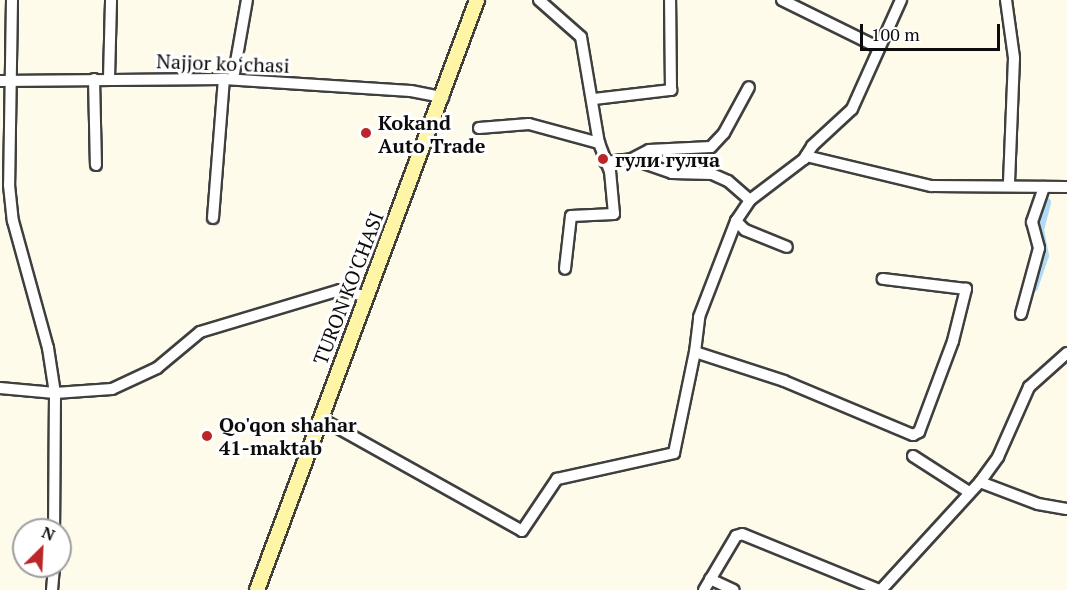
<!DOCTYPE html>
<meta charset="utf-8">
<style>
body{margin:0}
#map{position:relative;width:1067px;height:590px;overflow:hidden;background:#fffbeb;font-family:"PT Serif",serif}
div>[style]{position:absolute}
.canal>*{height:9px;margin:-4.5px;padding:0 4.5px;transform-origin:4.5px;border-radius:4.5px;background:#b0daf5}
.roads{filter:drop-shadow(2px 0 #3f3f3f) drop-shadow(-2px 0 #3f3f3f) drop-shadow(0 2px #3f3f3f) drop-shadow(0 -2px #3f3f3f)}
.minor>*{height:10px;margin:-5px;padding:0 5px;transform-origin:5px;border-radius:5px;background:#fff}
.secondary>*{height:14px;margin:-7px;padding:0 7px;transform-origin:7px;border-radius:7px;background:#fef6a6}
.dots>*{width:16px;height:16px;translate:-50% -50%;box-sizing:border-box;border:3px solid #fff;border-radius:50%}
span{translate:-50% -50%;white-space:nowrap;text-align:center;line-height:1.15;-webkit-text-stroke:6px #fff;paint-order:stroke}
.street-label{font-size:20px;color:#0c0c0c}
.poi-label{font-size:20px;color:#0c0c0c;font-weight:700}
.left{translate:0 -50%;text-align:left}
.north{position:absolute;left:12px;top:518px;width:60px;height:60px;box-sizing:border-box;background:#fff;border:2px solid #9e9e9e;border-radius:50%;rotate:24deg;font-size:16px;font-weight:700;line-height:24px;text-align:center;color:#0c0c0c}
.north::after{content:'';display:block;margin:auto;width:21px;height:27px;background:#ba2629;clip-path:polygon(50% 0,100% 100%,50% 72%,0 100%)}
.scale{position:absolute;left:860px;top:24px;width:140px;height:27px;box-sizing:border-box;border:3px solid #0c0c0c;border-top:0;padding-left:8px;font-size:18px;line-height:21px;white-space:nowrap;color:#0c0c0c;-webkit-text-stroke:4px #fff;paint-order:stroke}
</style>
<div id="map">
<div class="canal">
<i style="left:1033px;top:287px;width:34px;rotate:-71deg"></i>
<i style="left:1044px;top:255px;width:26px;rotate:-101deg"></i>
<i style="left:1039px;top:229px;width:28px;rotate:-75deg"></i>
</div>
<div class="roads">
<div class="minor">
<i style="left:12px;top:0;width:185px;rotate:90.9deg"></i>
<i style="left:9px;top:185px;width:36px;rotate:84deg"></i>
<i style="left:13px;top:221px;width:132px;rotate:74.6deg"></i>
<i style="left:48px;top:348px;width:46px;rotate:81.2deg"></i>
<i style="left:55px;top:393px;width:137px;rotate:90.4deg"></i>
<i style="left:539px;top:0;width:56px;rotate:41.4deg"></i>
<i style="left:581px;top:37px;width:108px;rotate:80.4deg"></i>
<i style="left:599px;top:143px;width:30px;rotate:69deg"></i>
<i style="left:610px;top:171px;width:43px;rotate:84.7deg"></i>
<i style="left:614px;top:214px;width:43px;rotate:177.3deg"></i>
<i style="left:571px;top:216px;width:53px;rotate:96.5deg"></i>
<i style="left:782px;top:0;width:108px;rotate:26.3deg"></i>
<i style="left:1006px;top:0;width:59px;rotate:82.1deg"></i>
<i style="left:1014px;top:58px;width:127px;rotate:92.3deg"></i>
<i style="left:109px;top:78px;width:78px;rotate:-88.5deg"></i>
<i style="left:94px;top:79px;width:86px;rotate:88.7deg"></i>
<i style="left:233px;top:79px;width:80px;rotate:-80deg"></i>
<i style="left:0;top:81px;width:224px;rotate:-0.5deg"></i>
<i style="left:224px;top:79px;width:187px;rotate:3.7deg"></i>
<i style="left:411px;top:91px;width:33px;rotate:11deg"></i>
<i style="left:594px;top:99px;width:78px;rotate:-6.7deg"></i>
<i style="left:671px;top:90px;width:90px;rotate:-90.6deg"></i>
<i style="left:479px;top:128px;width:50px;rotate:-4.6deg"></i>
<i style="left:529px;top:124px;width:73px;rotate:15.2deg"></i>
<i style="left:806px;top:156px;width:129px;rotate:13.5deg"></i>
<i style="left:931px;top:186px;width:136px;rotate:0.4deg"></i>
<i style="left:632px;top:159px;width:19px;rotate:-28deg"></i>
<i style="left:649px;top:150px;width:62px;rotate:-2.8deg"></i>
<i style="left:711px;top:147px;width:19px;rotate:-47deg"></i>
<i style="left:724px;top:133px;width:52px;rotate:-61.5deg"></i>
<i style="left:605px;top:162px;width:27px;rotate:-6deg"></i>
<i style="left:632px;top:159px;width:42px;rotate:19.3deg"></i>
<i style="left:672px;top:173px;width:40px;rotate:1.4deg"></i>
<i style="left:712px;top:174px;width:17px;rotate:24deg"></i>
<i style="left:728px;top:181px;width:29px;rotate:41deg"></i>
<i style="left:213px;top:218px;width:139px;rotate:-85.5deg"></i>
<i style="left:736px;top:221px;width:13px;rotate:45deg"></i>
<i style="left:745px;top:230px;width:45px;rotate:22deg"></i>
<i style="left:1021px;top:314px;width:68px;rotate:-74.7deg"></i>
<i style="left:1039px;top:248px;width:27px;rotate:-105deg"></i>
<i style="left:1032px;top:222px;width:37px;rotate:-71deg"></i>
<i style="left:695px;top:352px;width:94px;rotate:18deg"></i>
<i style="left:784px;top:381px;width:140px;rotate:22.7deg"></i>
<i style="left:913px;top:435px;width:7px;rotate:-27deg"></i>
<i style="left:919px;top:432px;width:97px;rotate:-69.5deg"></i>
<i style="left:953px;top:341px;width:54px;rotate:-76deg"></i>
<i style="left:966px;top:289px;width:84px;rotate:-173.1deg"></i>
<i style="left:0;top:388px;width:55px;rotate:5.2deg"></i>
<i style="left:55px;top:393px;width:57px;rotate:-4deg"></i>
<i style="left:112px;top:389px;width:50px;rotate:-25deg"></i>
<i style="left:157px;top:368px;width:56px;rotate:-39.9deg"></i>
<i style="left:200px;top:332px;width:146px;rotate:-16.7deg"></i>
<i style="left:340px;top:290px;width:25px;rotate:14deg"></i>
<i style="left:320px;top:418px;width:231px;rotate:29.2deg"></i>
<i style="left:522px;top:531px;width:63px;rotate:-56.1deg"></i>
<i style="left:557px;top:479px;width:120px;rotate:-12.5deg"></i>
<i style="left:674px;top:453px;width:103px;rotate:-78.3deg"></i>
<i style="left:695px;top:352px;width:35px;rotate:-83deg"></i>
<i style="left:699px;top:317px;width:103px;rotate:-68.9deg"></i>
<i style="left:736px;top:221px;width:25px;rotate:-56deg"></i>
<i style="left:750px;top:200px;width:68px;rotate:-37.2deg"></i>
<i style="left:804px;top:159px;width:15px;rotate:-58deg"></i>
<i style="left:812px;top:146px;width:54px;rotate:-42.8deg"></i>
<i style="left:852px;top:109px;width:120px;rotate:-65.8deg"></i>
<i style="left:913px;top:456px;width:67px;rotate:32.7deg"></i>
<i style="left:980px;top:482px;width:62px;rotate:20.8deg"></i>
<i style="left:1038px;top:504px;width:29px;rotate:10deg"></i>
<i style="left:710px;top:579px;width:26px;rotate:25deg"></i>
<i style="left:52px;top:590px;width:24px;rotate:-85deg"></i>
<i style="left:704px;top:590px;width:63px;rotate:-59.3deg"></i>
<i style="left:736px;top:536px;width:6px;rotate:-18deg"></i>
<i style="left:742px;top:534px;width:148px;rotate:22.2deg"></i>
<i style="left:881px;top:590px;width:147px;rotate:-47.5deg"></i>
<i style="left:980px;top:482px;width:31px;rotate:-54deg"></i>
<i style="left:998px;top:457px;width:77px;rotate:-66.1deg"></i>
<i style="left:1029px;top:387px;width:51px;rotate:-41.8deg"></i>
</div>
<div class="secondary">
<i style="left:257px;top:590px;width:630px;rotate:-69.55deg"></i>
</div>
</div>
<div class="dots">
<i style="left:366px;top:133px;background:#ba2629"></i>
<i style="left:603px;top:159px;background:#ba2629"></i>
<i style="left:207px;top:436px;background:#ba2629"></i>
</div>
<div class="street-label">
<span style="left:223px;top:63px;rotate:2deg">Najjor koʻchasi</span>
<span style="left:348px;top:288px;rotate:-69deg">TURON KO'CHASI</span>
</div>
<div class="poi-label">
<span class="left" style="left:378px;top:134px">Kokand<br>Auto Trade</span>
<span class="left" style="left:615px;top:159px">гули гулча</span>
<span class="left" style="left:219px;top:436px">Qo'qon shahar<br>41-maktab</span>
</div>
<div class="north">N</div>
<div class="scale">100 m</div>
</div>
